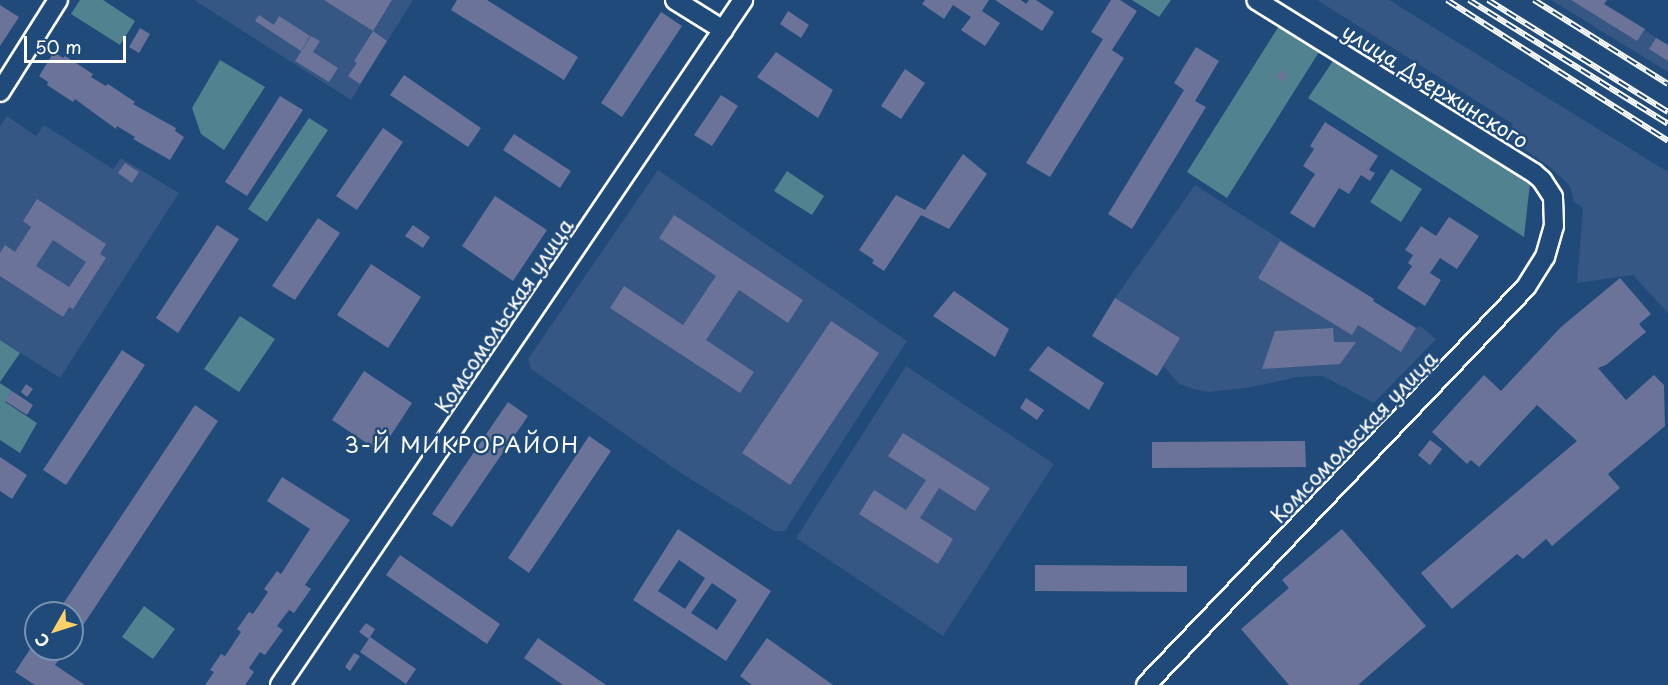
<!DOCTYPE html>
<meta charset="utf-8">
<style>
body{margin:0}
#map{position:relative;width:1668px;height:685px;overflow:hidden;background:#1f4a7a;font-family:"Playpen Sans",sans-serif}
div>[style]{position:absolute}
.built>*{inset:0;background:#365683}
.green>*{inset:0;background:#50838f}
.building>*{inset:0;background:#6b7398}
.roads{filter:drop-shadow(2px 0 #fff) drop-shadow(-2px 0 #fff) drop-shadow(0 2px #fff) drop-shadow(0 -2px #fff)}
.minor>*{height:18px;margin:-9px;padding:0 9px;transform-origin:9px;border-radius:9px;background:#1f4a7a}
.rail>*{height:6px;margin-top:-3px;transform-origin:0;background:repeating-linear-gradient(90deg,#1f4a7a 0 11px,#fff 0 22px);box-sizing:border-box;border-block:2px solid #fff}
span{translate:-50% -50%;white-space:nowrap;text-align:center;line-height:1.15;-webkit-text-stroke:5px #1f4a7a;paint-order:stroke}
.street-label{font-size:21px;color:#fff}
.neighbourhood-label{font-size:22px;color:#fff;letter-spacing:1.5px}
.north{position:absolute;left:24px;top:601px;width:60px;height:60px;box-sizing:border-box;background:#1f4a7a;border:2px solid #7992af;border-radius:50%;rotate:231deg;font-size:16px;font-weight:700;line-height:24px;text-align:center;color:#fff}
.north::after{content:'';display:block;margin:auto;width:21px;height:27px;background:#ffd166;clip-path:polygon(50% 0,100% 100%,50% 72%,0 100%)}
.scale{position:absolute;left:24px;top:36px;width:102px;height:27px;box-sizing:border-box;border:3px solid #fff;border-top:0;padding-left:8px;font-size:18px;line-height:21px;white-space:nowrap;color:#fff;-webkit-text-stroke:4px #1f4a7a;paint-order:stroke}
</style>
<div id="map">
<div class="built">
<i style="clip-path:polygon(194px 0,413px 0,351px 100px)"></i>
<i style="clip-path:polygon(1317px 0,1389px 0,1668px 172px,1668px 313px,1633px 275px,1577px 283px,1583px 208px,1574px 202px,1570px 186px,1550px 167px,1508px 138px,1513px 124px)"></i>
<i style="clip-path:polygon(1551px 0,1598px 0,1668px 45px,1668px 72px)"></i>
<i style="clip-path:polygon(7px 116px,36px 136px,44px 125px,113px 169px,121px 158px,179px 193px,60px 378px,0 340px,0 126px)"></i>
<i style="clip-path:polygon(658px 170px,907px 341px,785px 531px,774px 531px,684px 475px,531px 369px,528px 359px)"></i>
<i style="clip-path:polygon(1195px 185px,1374px 299px,1373px 301px,1415px 328px,1420px 326px,1436px 339px,1374px 403px,1323px 376px,1297px 377px,1247px 388px,1208px 392px,1193px 389px,1178px 383px,1164px 366px,1157px 376px,1092px 336px,1115px 298px)"></i>
<i style="clip-path:polygon(906px 366px,1054px 464px,943px 636px,796px 538px)"></i>
</div>
<div class="green">
<i style="clip-path:polygon(80px 0,103px 0,135px 21px,120px 45px,71px 14px)"></i>
<i style="clip-path:polygon(1132px 0,1171px 0,1159px 17px)"></i>
<i style="clip-path:polygon(1279px 26px,1319px 52px,1227px 198px,1187px 172px)"></i>
<i style="clip-path:polygon(220px 60px,265px 87px,224px 150px,201px 134px,192px 108px)"></i>
<i style="clip-path:polygon(1333px 61px,1530px 183px,1524px 237px,1308px 98px)"></i>
<i style="clip-path:polygon(309px 118px,328px 130px,267px 222px,248px 209px)"></i>
<i style="clip-path:polygon(1391px 169px,1422px 189px,1401px 222px,1370px 202px)"></i>
<i style="clip-path:polygon(787px 171px,824px 196px,812px 215px,774px 191px)"></i>
<i style="clip-path:polygon(240px 316px,275px 339px,239px 392px,204px 369px)"></i>
<i style="clip-path:polygon(0 340px,20px 353px,0 382px)"></i>
<i style="clip-path:polygon(0 383px,12px 391px,5px 402px,37px 423px,20px 453px,0 440px)"></i>
<i style="clip-path:polygon(144px 606px,175px 629px,153px 659px,122px 637px)"></i>
</div>
<div class="building">
<i style="clip-path:polygon(324px 0,392px 0,373px 31px)"></i>
<i style="clip-path:polygon(457px 0,487px 0,578px 57px,564px 80px,451px 10px)"></i>
<i style="clip-path:polygon(925px 0,989px 0,982px 11px,1000px 23px,985px 46px,961px 30px,971px 17px,953px 5px,944px 19px,922px 4px)"></i>
<i style="clip-path:polygon(995px 0,1021px 0,1026px 4px,1029px 0,1036px 0,1054px 12px,1042px 31px)"></i>
<i style="clip-path:polygon(1111px 0,1120px 0,1137px 11px,1112px 50px,1124px 58px,1050px 177px,1026px 163px,1103px 39px,1091px 32px)"></i>
<i style="clip-path:polygon(1571px 0,1607px 0,1604px 4px,1645px 29px,1637px 41px)"></i>
<i style="clip-path:polygon(0 5px,19px 17px,0 46px)"></i>
<i style="clip-path:polygon(788px 11px,809px 25px,801px 38px,780px 24px)"></i>
<i style="clip-path:polygon(661px 12px,682px 26px,622px 117px,601px 103px)"></i>
<i style="clip-path:polygon(259px 15px,274px 25px,279px 16px,310px 36px,301px 51px,255px 21px)"></i>
<i style="clip-path:polygon(140px 28px,150px 34px,139px 53px,129px 47px)"></i>
<i style="clip-path:polygon(373px 31px,387px 41px,360px 84px,348px 76px,357px 63px,354px 61px)"></i>
<i style="clip-path:polygon(311px 36px,320px 41px,313px 52px,338px 68px,329px 82px,295px 61px)"></i>
<i style="clip-path:polygon(1656px 38px,1668px 45px,1668px 61px,1649px 49px)"></i>
<i style="clip-path:polygon(1196px 47px,1219px 61px,1195px 101px,1206px 107px,1132px 229px,1108px 214px,1184px 90px,1174px 83px)"></i>
<i style="clip-path:polygon(54px 52px,63px 58px,65px 56px,93px 74px,91px 77px,106px 86px,108px 84px,135px 102px,133px 104px,176px 128px,175px 131px,184px 137px,170px 160px,133px 139px,135px 137px,117px 126px,116px 129px,75px 99px,73px 102px,47px 85px,48px 82px,39px 76px)"></i>
<i style="clip-path:polygon(776px 52px,833px 90px,818px 118px,757px 77px)"></i>
<i style="clip-path:polygon(905px 69px,925px 83px,901px 119px,881px 106px)"></i>
<i style="clip-path:polygon(1281px 70px,1288px 75px,1283px 82px,1276px 77px)"></i>
<i style="clip-path:polygon(404px 75px,481px 128px,468px 147px,390px 95px)"></i>
<i style="clip-path:polygon(721px 95px,738px 106px,712px 146px,694px 135px)"></i>
<i style="clip-path:polygon(280px 96px,303px 110px,247px 196px,225px 182px)"></i>
<i style="clip-path:polygon(1325px 122px,1378px 156px,1369px 170px,1375px 173px,1370px 181px,1361px 175px,1349px 194px,1339px 188px,1314px 228px,1290px 213px,1315px 174px,1303px 166px,1314px 149px,1310px 146px)"></i>
<i style="clip-path:polygon(383px 128px,403px 142px,357px 210px,336px 196px)"></i>
<i style="clip-path:polygon(514px 134px,571px 171px,560px 188px,503px 150px)"></i>
<i style="clip-path:polygon(963px 154px,987px 174px,949px 229px,921px 215px,884px 271px,872px 263px,874px 260px,859px 250px,896px 195px,925px 210px)"></i>
<i style="clip-path:polygon(125px 163px,139px 172px,132px 183px,118px 173px)"></i>
<i style="clip-path:polygon(495px 196px,547px 230px,513px 281px,462px 246px)"></i>
<i style="clip-path:polygon(evenodd,37px 199px,106px 244px,100px 254px,106px 258px,73px 309px,69px 307px,63px 317px,0 276px,0 253px,5px 245px,15px 252px,31px 227px,23px 221px,37px 199px,53px 240px,86px 262px,69px 287px,36px 266px,53px 240px)"></i>
<i style="clip-path:polygon(674px 215px,803px 300px,788px 323px,739px 290px,706px 340px,754px 372px,740px 393px,610px 308px,624px 286px,683px 325px,716px 276px,659px 238px)"></i>
<i style="clip-path:polygon(1449px 217px,1479px 236px,1457px 269px,1440px 258px,1430px 273px,1441px 280px,1425px 306px,1397px 288px,1412px 266px,1408px 263px,1413px 255px,1405px 250px,1421px 226px,1436px 236px)"></i>
<i style="clip-path:polygon(318px 218px,340px 233px,295px 300px,272px 286px)"></i>
<i style="clip-path:polygon(217px 225px,239px 239px,178px 333px,156px 318px)"></i>
<i style="clip-path:polygon(413px 225px,430px 237px,423px 248px,405px 236px)"></i>
<i style="clip-path:polygon(1280px 241px,1374px 299px,1373px 301px,1416px 328px,1401px 352px,1358px 325px,1352px 335px,1258px 278px)"></i>
<i style="clip-path:polygon(371px 264px,421px 297px,388px 348px,337px 315px)"></i>
<i style="clip-path:polygon(1620px 278px,1651px 314px,1639px 324px,1646px 332px,1606px 365px,1598px 368px,1626px 400px,1654px 375px,1664px 385px,1665px 426px,1608px 474px,1620px 488px,1552px 546px,1546px 539px,1523px 559px,1517px 554px,1452px 609px,1421px 573px,1577px 441px,1537px 405px,1479px 467px,1471px 460px,1467px 464px,1432px 432px,1484px 375px,1501px 391px,1561px 327px)"></i>
<i style="clip-path:polygon(954px 291px,1009px 329px,995px 357px,933px 316px)"></i>
<i style="clip-path:polygon(1115px 298px,1180px 338px,1157px 376px,1092px 336px)"></i>
<i style="clip-path:polygon(831px 321px,879px 353px,790px 485px,742px 453px)"></i>
<i style="clip-path:polygon(1333px 328px,1334px 342px,1356px 342px,1340px 364px,1262px 369px,1275px 331px)"></i>
<i style="clip-path:polygon(1048px 346px,1104px 383px,1089px 410px,1029px 370px)"></i>
<i style="clip-path:polygon(122px 350px,145px 365px,66px 485px,43px 470px)"></i>
<i style="clip-path:polygon(364px 371px,412px 403px,380px 452px,332px 420px)"></i>
<i style="clip-path:polygon(26px 384px,33px 389px,27px 397px,21px 392px)"></i>
<i style="clip-path:polygon(12px 391px,33px 405px,27px 415px,5px 401px)"></i>
<i style="clip-path:polygon(1026px 398px,1044px 410px,1037px 420px,1020px 408px)"></i>
<i style="clip-path:polygon(508px 402px,528px 416px,452px 527px,432px 514px)"></i>
<i style="clip-path:polygon(195px 405px,218px 421px,72px 642px,72px 613px,57px 613px)"></i>
<i style="clip-path:polygon(903px 433px,990px 488px,975px 511px,939px 488px,920px 518px,953px 539px,938px 564px,859px 514px,874px 490px,906px 510px,926px 480px,888px 456px)"></i>
<i style="clip-path:polygon(589px 436px,611px 451px,529px 573px,508px 558px)"></i>
<i style="clip-path:polygon(1430px 440px,1442px 449px,1430px 465px,1418px 455px)"></i>
<i style="clip-path:polygon(1305px 441px,1306px 467px,1152px 468px,1152px 442px)"></i>
<i style="clip-path:polygon(0 457px,27px 475px,12px 499px,0 491px)"></i>
<i style="clip-path:polygon(282px 477px,350px 520px,305px 585px,311px 589px,294px 613px,289px 610px,277px 626px,283px 630px,265px 655px,260px 652px,249px 668px,254px 672px,245px 685px,205px 685px,214px 672px,210px 670px,221px 654px,225px 656px,241px 632px,237px 629px,249px 612px,253px 614px,268px 592px,264px 589px,277px 571px,281px 574px,310px 529px,267px 501px)"></i>
<i style="clip-path:polygon(evenodd,678px 529px,771px 591px,726px 661px,633px 600px,678px 529px,679px 560px,705px 578px,685px 609px,658px 591px,679px 560px,678px 529px,712px 583px,737px 600px,717px 630px,691px 613px,712px 583px)"></i>
<i style="clip-path:polygon(1342px 529px,1426px 626px,1358px 685px,1289px 685px,1241px 629px,1289px 588px,1282px 580px)"></i>
<i style="clip-path:polygon(400px 555px,500px 624px,487px 644px,386px 575px)"></i>
<i style="clip-path:polygon(1035px 565px,1187px 566px,1187px 592px,1035px 591px)"></i>
<i style="clip-path:polygon(366px 623px,375px 629px,369px 639px,359px 632px)"></i>
<i style="clip-path:polygon(370px 637px,416px 669px,406px 684px,360px 652px)"></i>
<i style="clip-path:polygon(538px 638px,606px 685px,563px 685px,524px 658px)"></i>
<i style="clip-path:polygon(767px 638px,833px 685px,752px 685px,740px 676px)"></i>
<i style="clip-path:polygon(36px 640px,36px 649px,58px 649px,64px 653px,55px 665px,85px 685px,35px 685px,15px 672px)"></i>
<i style="clip-path:polygon(354px 653px,360px 656px,350px 671px,345px 667px)"></i>
</div>
<div class="roads">
<div class="minor">
<i style="left:675px;top:0;width:57px;rotate:32deg"></i>
<i style="left:0;top:92px;width:109px;rotate:-57.8deg"></i>
<i style="left:280px;top:685px;width:827px;rotate:-55.94deg"></i>
<i style="left:1146px;top:685px;width:550px;rotate:-46.33deg"></i>
<i style="left:1526px;top:287px;width:36px;rotate:-58deg"></i>
<i style="left:1545px;top:257px;width:32px;rotate:-74deg"></i>
<i style="left:1554px;top:226px;width:29px;rotate:-92deg"></i>
<i style="left:1553px;top:197px;width:20px;rotate:-123deg"></i>
<i style="left:1542px;top:180px;width:11px;rotate:-139deg"></i>
<i style="left:1534px;top:173px;width:327px;rotate:-148.1deg"></i>
</div>
</div>
<div class="rail">
<i style="left:1447px;top:0;width:262px;rotate:32.5deg"></i>
<i style="left:1469px;top:0;width:234px;rotate:31.9deg"></i>
<i style="left:1488px;top:0;width:212px;rotate:31.9deg"></i>
<i style="left:1534px;top:0;width:158px;rotate:32.1deg"></i>
</div>
<div class="street-label">
<span style="left:1436px;top:85px;rotate:32deg">улица Дзержинского</span>
<span style="left:503px;top:315px;rotate:-56deg">Комсомольская улица</span>
<span style="left:1353px;top:436px;rotate:-46deg">Комсомольская улица</span>
</div>
<div class="neighbourhood-label">
<span style="left:462px;top:444px">3-Й МИКРОРАЙОН</span>
</div>
<div class="north">С</div>
<div class="scale">50 m</div>
</div>
